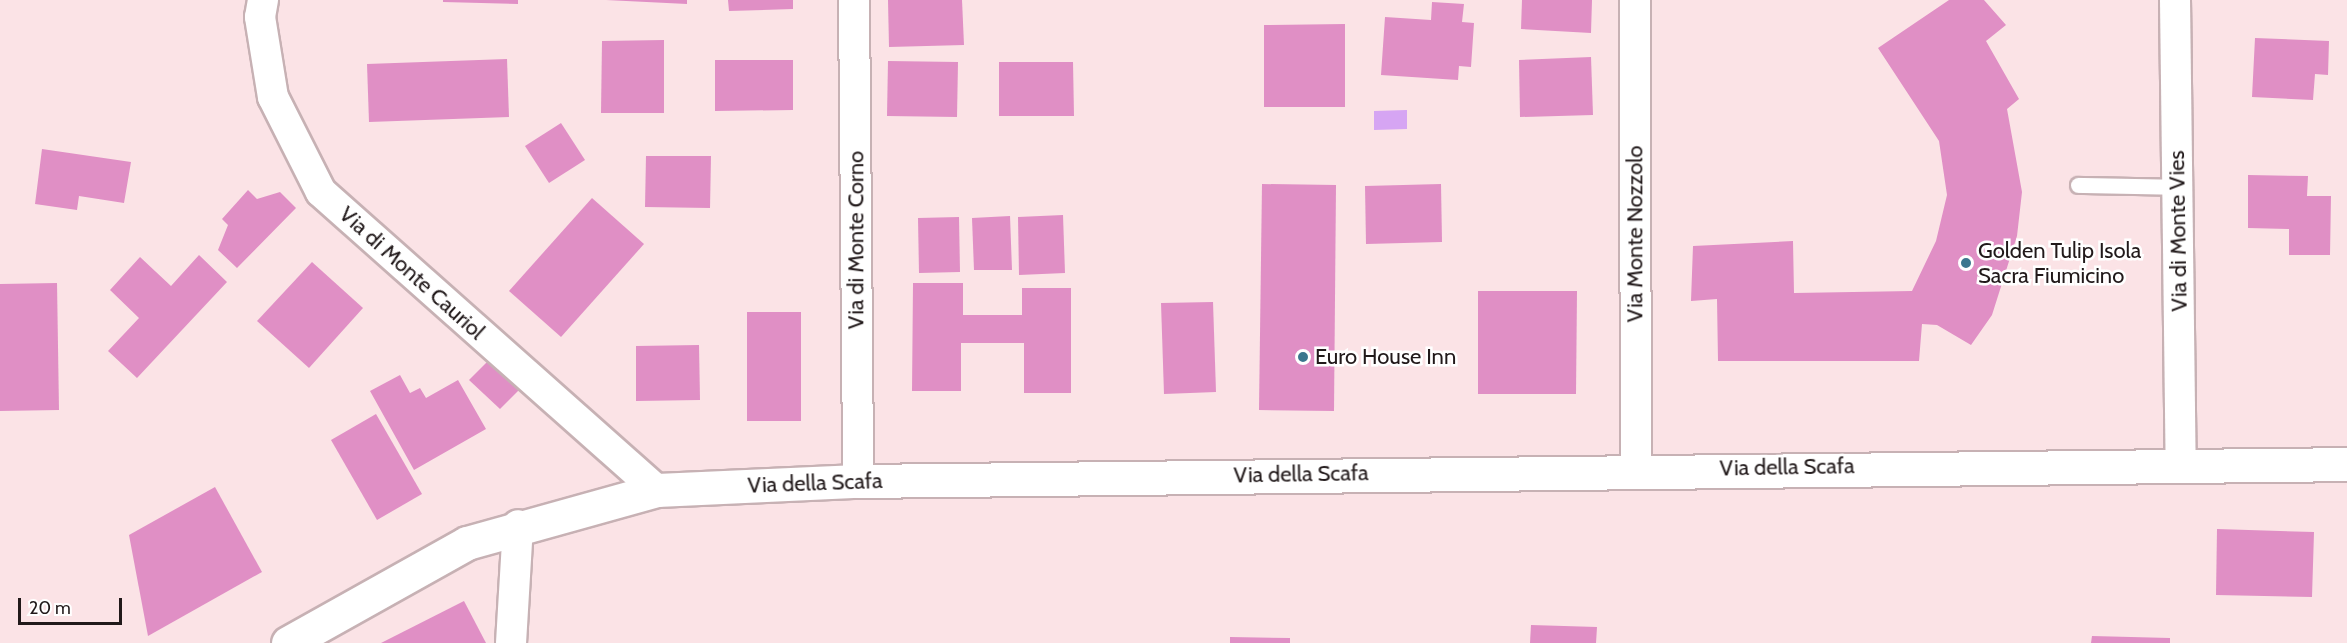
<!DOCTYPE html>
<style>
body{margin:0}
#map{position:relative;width:2347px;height:643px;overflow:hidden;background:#fbe3e6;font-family:Cabin,sans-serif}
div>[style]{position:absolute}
.water>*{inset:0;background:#d6a5f3}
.building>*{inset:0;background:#e08fc5}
.roads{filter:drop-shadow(2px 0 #c7b1b4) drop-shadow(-2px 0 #c7b1b4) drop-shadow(0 2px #c7b1b4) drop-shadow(0 -2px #c7b1b4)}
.lane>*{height:15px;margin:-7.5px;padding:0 7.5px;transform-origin:7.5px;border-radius:7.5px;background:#fff}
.street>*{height:30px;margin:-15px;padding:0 15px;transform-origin:15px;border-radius:15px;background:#fff}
.secondary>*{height:33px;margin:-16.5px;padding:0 16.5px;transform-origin:16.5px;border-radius:16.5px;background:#fff}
.dots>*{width:16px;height:16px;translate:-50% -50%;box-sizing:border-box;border:3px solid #fff;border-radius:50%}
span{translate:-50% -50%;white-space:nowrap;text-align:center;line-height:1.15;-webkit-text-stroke:5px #fff;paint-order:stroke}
.street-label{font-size:22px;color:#21191a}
.poi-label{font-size:22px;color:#21191a}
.left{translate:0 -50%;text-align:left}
.scale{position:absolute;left:18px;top:598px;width:104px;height:27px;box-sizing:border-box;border:3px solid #21191a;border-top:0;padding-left:8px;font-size:18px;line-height:21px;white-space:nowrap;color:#21191a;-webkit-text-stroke:4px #fff;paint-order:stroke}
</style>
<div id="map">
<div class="water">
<i style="clip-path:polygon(1407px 110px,1407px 129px,1374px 130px,1374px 111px)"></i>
</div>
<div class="building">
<i style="clip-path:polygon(443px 0,518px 0,518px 4px,443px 2px)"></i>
<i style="clip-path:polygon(606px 0,687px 0,687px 4px)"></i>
<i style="clip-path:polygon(728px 0,793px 0,793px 9px,729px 11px)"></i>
<i style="clip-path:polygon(888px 0,962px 0,964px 45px,889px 47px)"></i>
<i style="clip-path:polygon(1522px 0,1592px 0,1591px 33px,1521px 29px)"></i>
<i style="clip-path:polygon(1949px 0,1984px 0,2006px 25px,1986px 41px,2019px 99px,2007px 109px,2022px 192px,2017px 236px,1992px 315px,1971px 345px,1937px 325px,1922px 324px,1919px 361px,1718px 361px,1717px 299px,1691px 301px,1693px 246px,1793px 241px,1794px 293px,1912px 291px,1936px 241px,1947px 195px,1939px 141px,1878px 48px)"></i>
<i style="clip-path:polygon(1432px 2px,1464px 4px,1462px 22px,1474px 23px,1471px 67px,1459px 66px,1458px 80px,1381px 75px,1385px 17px,1431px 20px)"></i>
<i style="clip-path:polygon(1345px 24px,1345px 107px,1264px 107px,1264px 25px)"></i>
<i style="clip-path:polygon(2255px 38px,2329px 41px,2328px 75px,2315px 74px,2313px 100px,2252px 97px)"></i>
<i style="clip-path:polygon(664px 40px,664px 113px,601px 113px,602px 41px)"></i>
<i style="clip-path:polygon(1591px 57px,1593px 115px,1520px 117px,1519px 60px)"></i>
<i style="clip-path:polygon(507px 59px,509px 117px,369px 122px,367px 64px)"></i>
<i style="clip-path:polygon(715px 60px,793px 60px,793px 110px,715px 111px)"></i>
<i style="clip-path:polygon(888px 61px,958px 62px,957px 117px,887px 116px)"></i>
<i style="clip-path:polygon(999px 62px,1073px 62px,1074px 116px,999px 116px)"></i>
<i style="clip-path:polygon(561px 123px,585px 160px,549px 183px,525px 146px)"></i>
<i style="clip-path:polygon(42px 149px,131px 162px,124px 203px,79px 196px,77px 210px,35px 204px)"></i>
<i style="clip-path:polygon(646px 156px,711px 156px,710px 208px,645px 207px)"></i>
<i style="clip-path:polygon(2248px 175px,2308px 176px,2307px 196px,2331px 196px,2330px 255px,2289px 255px,2289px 229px,2248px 228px)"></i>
<i style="clip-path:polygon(1262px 184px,1336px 185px,1334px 411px,1259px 410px)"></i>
<i style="clip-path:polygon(1441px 184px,1442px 242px,1366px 244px,1365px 186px)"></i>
<i style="clip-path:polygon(248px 190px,257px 199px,280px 192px,296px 208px,237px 268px,218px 250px,228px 225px,222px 219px)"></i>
<i style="clip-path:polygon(592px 198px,644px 244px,561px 337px,509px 291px)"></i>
<i style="clip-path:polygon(1063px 215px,1065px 273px,1019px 275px,1018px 217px)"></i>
<i style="clip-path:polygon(1010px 216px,1012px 270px,974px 270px,972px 218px)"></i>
<i style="clip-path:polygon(959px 217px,960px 272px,919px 273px,918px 218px)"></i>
<i style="clip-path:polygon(199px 255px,227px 282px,137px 378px,108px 351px,139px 318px,110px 290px,140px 257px,171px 286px)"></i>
<i style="clip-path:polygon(312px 262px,363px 308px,309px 368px,257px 321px)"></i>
<i style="clip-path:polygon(57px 283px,59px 410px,0 411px,0 284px)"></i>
<i style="clip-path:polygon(913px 283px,963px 283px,963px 315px,1022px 315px,1022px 288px,1071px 288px,1071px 393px,1024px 393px,1024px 343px,961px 343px,961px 391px,912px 391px)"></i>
<i style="clip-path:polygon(1478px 291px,1577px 291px,1576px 394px,1478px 394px)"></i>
<i style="clip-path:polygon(1213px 302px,1216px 392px,1164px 394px,1161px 303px)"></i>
<i style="clip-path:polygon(747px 312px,801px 312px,801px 421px,747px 421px)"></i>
<i style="clip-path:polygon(699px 345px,700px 400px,636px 401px,636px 346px)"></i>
<i style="clip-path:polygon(489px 360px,520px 389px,500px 409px,469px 380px)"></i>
<i style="clip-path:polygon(400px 375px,410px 393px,420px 388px,426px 398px,458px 380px,486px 429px,414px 470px,370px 391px)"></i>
<i style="clip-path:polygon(376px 414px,422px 494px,377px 520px,331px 440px)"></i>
<i style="clip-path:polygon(215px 487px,262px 572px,148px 636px,129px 535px)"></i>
<i style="clip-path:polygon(2217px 529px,2314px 532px,2312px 597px,2216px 595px)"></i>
<i style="clip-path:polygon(464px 601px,486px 643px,381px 643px)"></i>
<i style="clip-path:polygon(1531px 625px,1597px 627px,1596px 643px,1530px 643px)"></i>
<i style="clip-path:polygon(2092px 636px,2170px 638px,2170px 643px,2091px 643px)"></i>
<i style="clip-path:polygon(1230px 637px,1290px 638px,1290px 643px,1230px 643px)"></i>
</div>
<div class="roads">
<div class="lane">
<i style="left:2078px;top:185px;width:100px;rotate:1.1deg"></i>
</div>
<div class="street">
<i style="left:263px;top:0;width:17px;rotate:100deg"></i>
<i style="left:260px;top:17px;width:81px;rotate:80.8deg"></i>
<i style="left:273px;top:97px;width:106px;rotate:63.2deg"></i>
<i style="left:321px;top:192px;width:449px;rotate:41.6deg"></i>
<i style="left:854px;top:0;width:481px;rotate:89.5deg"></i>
<i style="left:1635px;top:0;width:469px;rotate:89.9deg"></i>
<i style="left:2175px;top:0;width:463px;rotate:89.3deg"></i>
<i style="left:511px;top:643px;width:118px;rotate:-86.6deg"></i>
</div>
<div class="secondary">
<i style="left:288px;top:643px;width:205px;rotate:-29.2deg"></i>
<i style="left:467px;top:543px;width:197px;rotate:-15.6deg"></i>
<i style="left:657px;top:490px;width:201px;rotate:-2.6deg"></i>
<i style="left:858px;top:481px;width:1489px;rotate:-0.65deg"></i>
</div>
</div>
<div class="dots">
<i style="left:1966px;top:263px;background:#3b768e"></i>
<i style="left:1303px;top:357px;background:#3b768e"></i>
</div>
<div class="street-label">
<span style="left:2178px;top:231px;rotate:-91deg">Via di Monte Vies</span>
<span style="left:1635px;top:234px;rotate:-90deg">Via Monte Nozzolo</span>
<span style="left:856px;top:240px;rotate:-90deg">Via di Monte Corno</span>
<span style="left:412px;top:273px;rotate:42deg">Via di Monte Cauriol</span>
<span style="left:1787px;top:467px;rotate:-1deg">Via della Scafa</span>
<span style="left:1301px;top:474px;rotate:-1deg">Via della Scafa</span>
<span style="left:815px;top:483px;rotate:-2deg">Via della Scafa</span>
</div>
<div class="poi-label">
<span class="left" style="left:1978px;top:263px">Golden Tulip Isola<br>Sacra Fiumicino</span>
<span class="left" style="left:1315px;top:357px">Euro House Inn</span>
</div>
<div class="scale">20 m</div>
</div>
